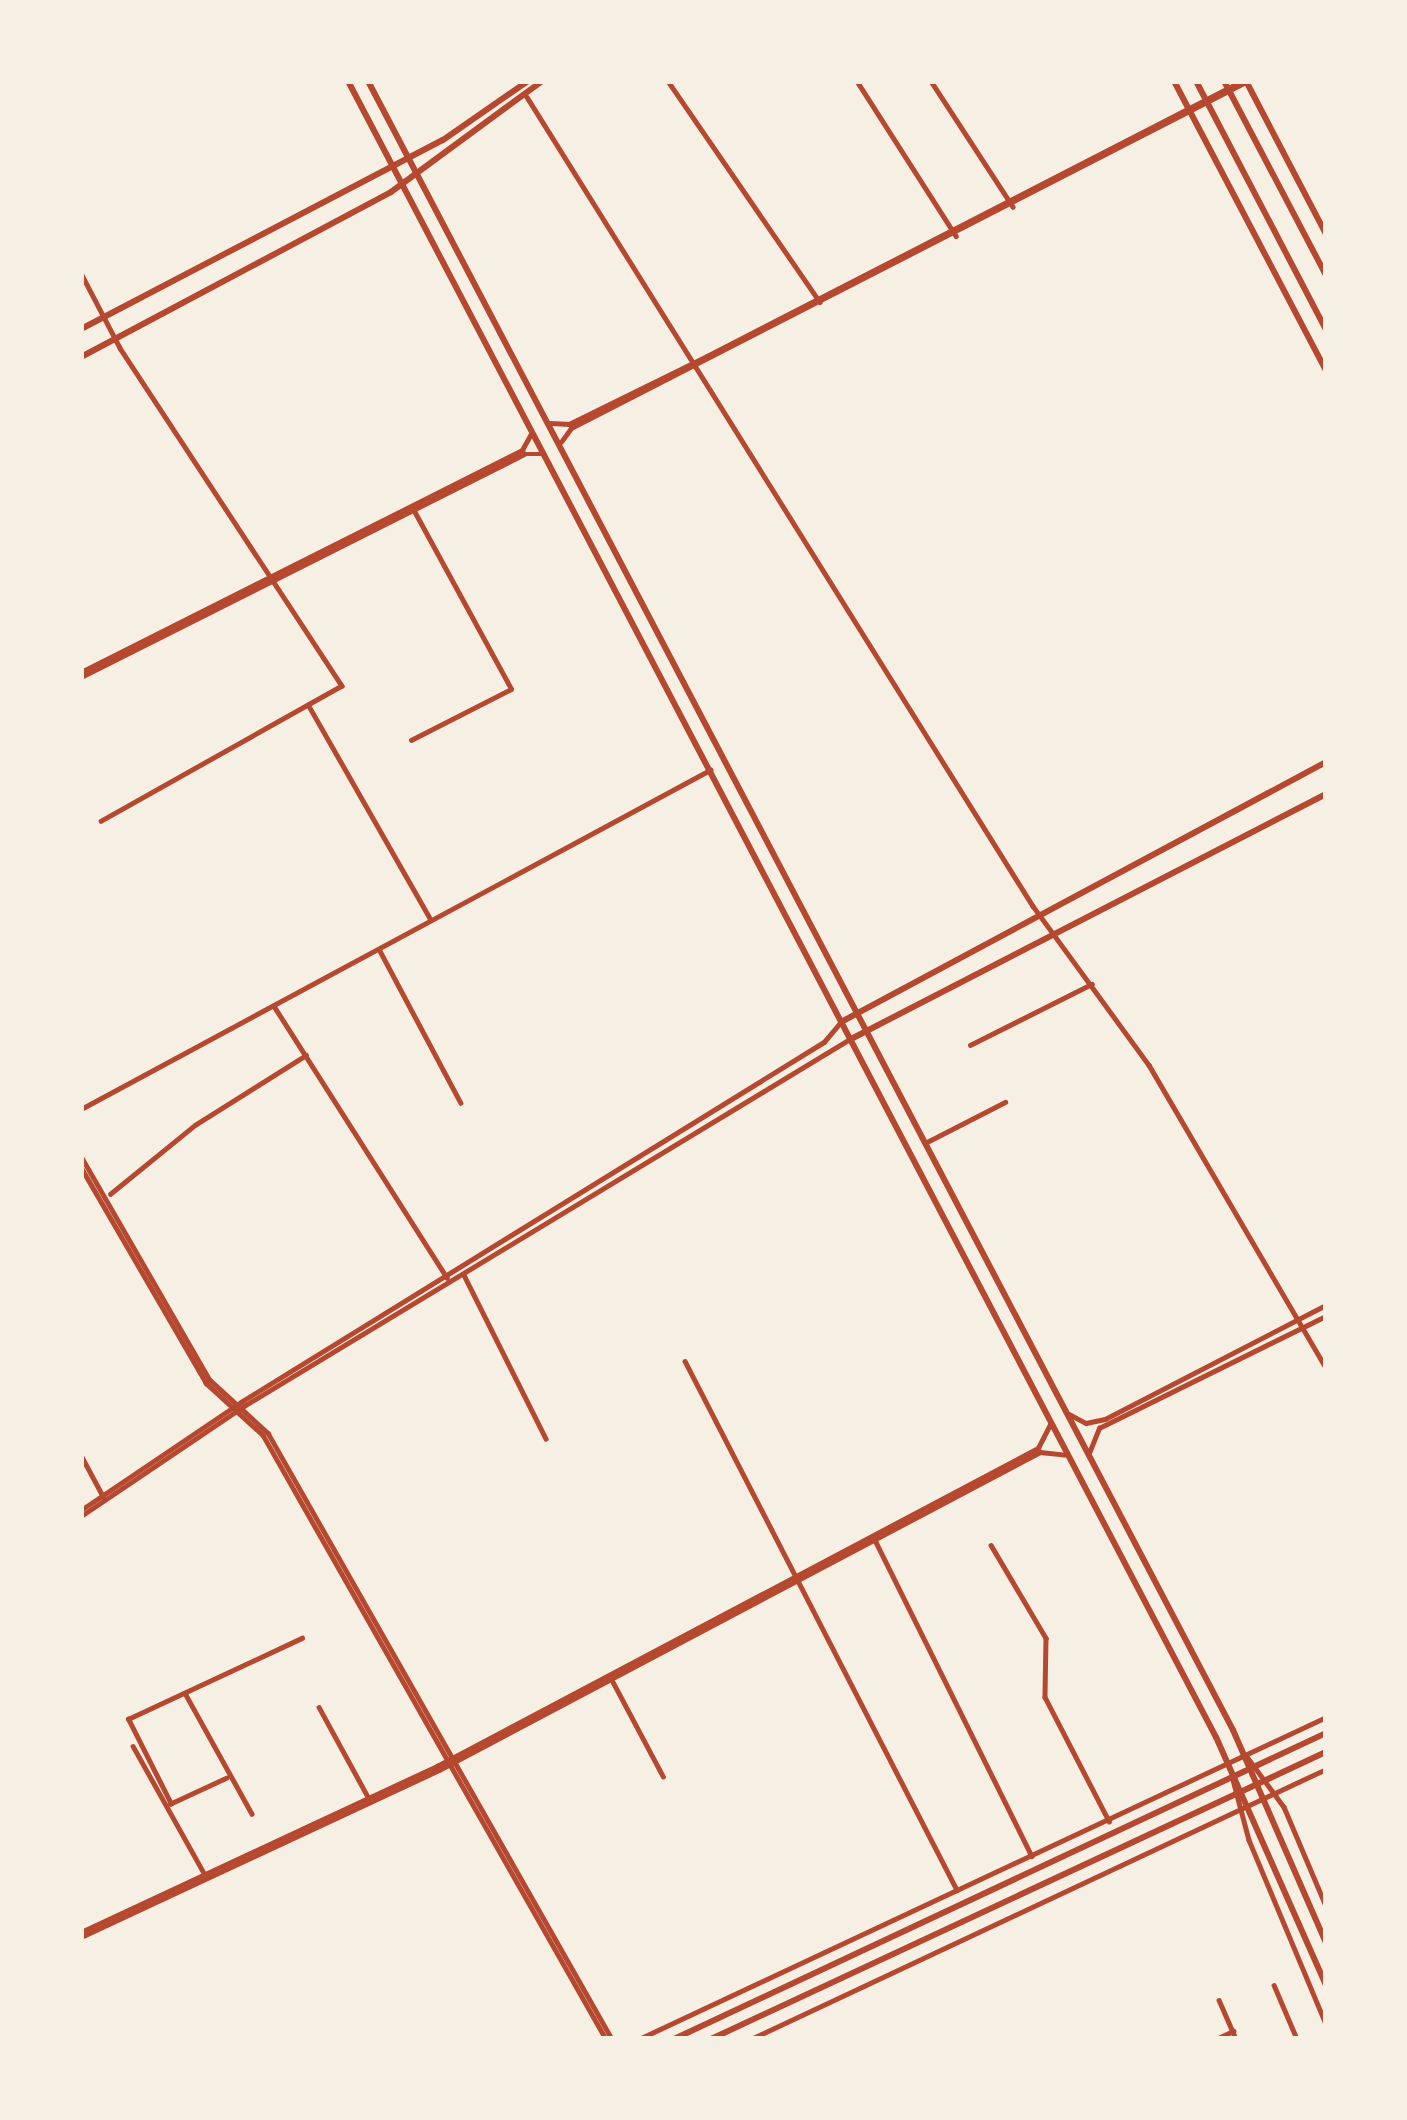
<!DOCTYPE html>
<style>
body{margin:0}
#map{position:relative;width:1407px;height:2120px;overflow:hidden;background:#f6efe4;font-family:"Alegreya Sans",sans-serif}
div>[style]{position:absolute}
.minor>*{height:4.5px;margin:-2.25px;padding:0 2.25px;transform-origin:2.25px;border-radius:2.25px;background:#b5482f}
.tertiary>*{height:4.5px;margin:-2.25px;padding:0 2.25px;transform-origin:2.25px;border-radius:2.25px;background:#b5482f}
.secondary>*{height:6px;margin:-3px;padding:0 3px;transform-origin:3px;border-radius:3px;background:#b5482f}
.primary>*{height:6px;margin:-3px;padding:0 3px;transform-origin:3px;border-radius:3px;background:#b5482f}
span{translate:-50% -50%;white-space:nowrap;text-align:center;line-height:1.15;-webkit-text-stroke:12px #f6efe4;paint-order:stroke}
.frame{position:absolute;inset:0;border:84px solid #f6efe4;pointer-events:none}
</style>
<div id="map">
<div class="minor">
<i style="left:668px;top:81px;width:268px;rotate:55.5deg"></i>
<i style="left:857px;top:81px;width:184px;rotate:57.4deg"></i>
<i style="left:931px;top:81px;width:150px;rotate:56.9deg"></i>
<i style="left:527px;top:97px;width:954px;rotate:57.98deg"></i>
<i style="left:1033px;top:906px;width:197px;rotate:53.9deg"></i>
<i style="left:1149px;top:1065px;width:351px;rotate:59.7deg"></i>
<i style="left:81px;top:273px;width:85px;rotate:62.5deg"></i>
<i style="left:120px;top:348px;width:404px;rotate:56.7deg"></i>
<i style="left:342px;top:686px;width:276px;rotate:150.7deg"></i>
<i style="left:309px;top:706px;width:244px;rotate:60.3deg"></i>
<i style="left:411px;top:740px;width:112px;rotate:-27deg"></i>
<i style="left:511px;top:689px;width:203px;rotate:-118.6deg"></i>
<i style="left:379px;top:949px;width:174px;rotate:62deg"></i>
<i style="left:274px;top:1006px;width:322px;rotate:57.5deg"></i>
<i style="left:970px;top:1045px;width:136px;rotate:-26.6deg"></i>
<i style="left:81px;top:1109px;width:715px;rotate:-28.32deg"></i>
<i style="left:925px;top:1143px;width:90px;rotate:-27.1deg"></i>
<i style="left:110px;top:1194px;width:109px;rotate:-39.1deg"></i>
<i style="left:195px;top:1125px;width:131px;rotate:-32.2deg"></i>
<i style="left:464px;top:1275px;width:183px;rotate:63.4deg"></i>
<i style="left:685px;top:1361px;width:595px;rotate:62.79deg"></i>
<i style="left:81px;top:1455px;width:47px;rotate:61.8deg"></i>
<i style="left:874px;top:1538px;width:355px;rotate:63.6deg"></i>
<i style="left:991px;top:1545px;width:108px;rotate:59.4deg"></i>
<i style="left:1046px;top:1638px;width:59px;rotate:91deg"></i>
<i style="left:1045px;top:1697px;width:140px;rotate:62.7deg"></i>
<i style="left:612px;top:1680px;width:109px;rotate:62deg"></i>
<i style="left:185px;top:1693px;width:138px;rotate:61deg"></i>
<i style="left:319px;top:1707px;width:102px;rotate:61.4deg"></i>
<i style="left:133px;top:1746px;width:145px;rotate:60.8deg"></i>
<i style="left:227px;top:1778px;width:62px;rotate:155.1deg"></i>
<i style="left:171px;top:1804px;width:95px;rotate:-116.8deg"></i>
<i style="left:128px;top:1719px;width:192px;rotate:-25deg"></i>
<i style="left:1274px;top:1985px;width:59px;rotate:66.9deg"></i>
<i style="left:1219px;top:2000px;width:43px;rotate:66.4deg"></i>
<i style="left:1216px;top:2039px;width:19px;rotate:-25deg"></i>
</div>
<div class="tertiary">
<i style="left:551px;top:423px;width:18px;rotate:3deg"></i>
<i style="left:569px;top:424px;width:154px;rotate:-26.2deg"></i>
<i style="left:707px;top:356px;width:602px;rotate:-27.2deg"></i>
<i style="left:561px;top:442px;width:17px;rotate:-54deg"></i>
<i style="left:571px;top:428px;width:761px;rotate:-27.14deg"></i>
<i style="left:81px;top:672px;width:494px;rotate:-26.7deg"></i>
<i style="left:522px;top:450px;width:18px;rotate:-61deg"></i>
<i style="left:81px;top:677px;width:496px;rotate:-26.7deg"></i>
<i style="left:524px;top:454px;width:19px"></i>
<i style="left:81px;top:1156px;width:258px;rotate:60.1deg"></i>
<i style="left:210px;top:1380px;width:79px;rotate:42.4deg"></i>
<i style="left:268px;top:1433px;width:697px;rotate:60.42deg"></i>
<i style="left:81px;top:1167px;width:250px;rotate:59.9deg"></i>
<i style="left:206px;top:1383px;width:77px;rotate:42.4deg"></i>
<i style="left:263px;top:1435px;width:695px;rotate:60.41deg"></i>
<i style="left:1069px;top:1414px;width:19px;rotate:28deg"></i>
<i style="left:1086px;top:1423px;width:19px;rotate:-12deg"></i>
<i style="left:1105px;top:1419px;width:249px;rotate:-27.3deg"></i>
<i style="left:1089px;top:1453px;width:27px;rotate:-68deg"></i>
<i style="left:1099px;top:1428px;width:253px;rotate:-26.3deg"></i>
<i style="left:81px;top:1510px;width:193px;rotate:-34deg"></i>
<i style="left:241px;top:1402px;width:685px;rotate:-31.7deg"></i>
<i style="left:824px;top:1042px;width:26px;rotate:-50deg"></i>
<i style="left:81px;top:1516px;width:197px;rotate:-34deg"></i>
<i style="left:244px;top:1406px;width:708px;rotate:-31.2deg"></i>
<i style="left:1248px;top:1758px;width:61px;rotate:53.7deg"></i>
<i style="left:1284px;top:1807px;width:108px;rotate:67deg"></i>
<i style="left:1232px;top:1776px;width:66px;rotate:75.1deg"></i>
<i style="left:1249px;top:1840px;width:199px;rotate:67.3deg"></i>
<i style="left:81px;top:1932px;width:393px;rotate:-25deg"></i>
<i style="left:437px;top:1766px;width:680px;rotate:-27.88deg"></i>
<i style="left:1038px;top:1448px;width:27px;rotate:-63deg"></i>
<i style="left:81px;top:1937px;width:395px;rotate:-25deg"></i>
<i style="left:439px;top:1770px;width:680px;rotate:-27.88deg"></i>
<i style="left:1040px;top:1452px;width:27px;rotate:6deg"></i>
<i style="left:639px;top:2039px;width:759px;rotate:-25.11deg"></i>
<i style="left:751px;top:2039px;width:635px;rotate:-25.15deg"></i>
</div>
<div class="secondary">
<i style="left:348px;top:81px;width:1870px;rotate:62.34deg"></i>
<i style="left:1216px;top:1737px;width:271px;rotate:66.1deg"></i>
<i style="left:368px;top:81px;width:1862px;rotate:62.32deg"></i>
<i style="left:1233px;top:1730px;width:232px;rotate:66.4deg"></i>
<i style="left:1174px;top:81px;width:327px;rotate:62.3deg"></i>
<i style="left:1246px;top:81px;width:173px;rotate:62.4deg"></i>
<i style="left:81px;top:329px;width:408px;rotate:-27.6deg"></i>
<i style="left:443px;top:140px;width:103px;rotate:-34.8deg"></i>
<i style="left:81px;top:357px;width:351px;rotate:-28deg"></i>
<i style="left:391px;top:192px;width:187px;rotate:-36.3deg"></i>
<i style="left:841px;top:1022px;width:550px;rotate:-28.19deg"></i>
<i style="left:851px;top:1039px;width:534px;rotate:-27.28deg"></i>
</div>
<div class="primary">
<i style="left:1196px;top:81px;width:281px;rotate:62.4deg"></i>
<i style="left:1224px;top:81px;width:219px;rotate:62.3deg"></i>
<i style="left:674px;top:2039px;width:720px;rotate:-25.14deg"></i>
<i style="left:711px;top:2039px;width:679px;rotate:-25.02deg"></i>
</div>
<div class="frame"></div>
</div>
